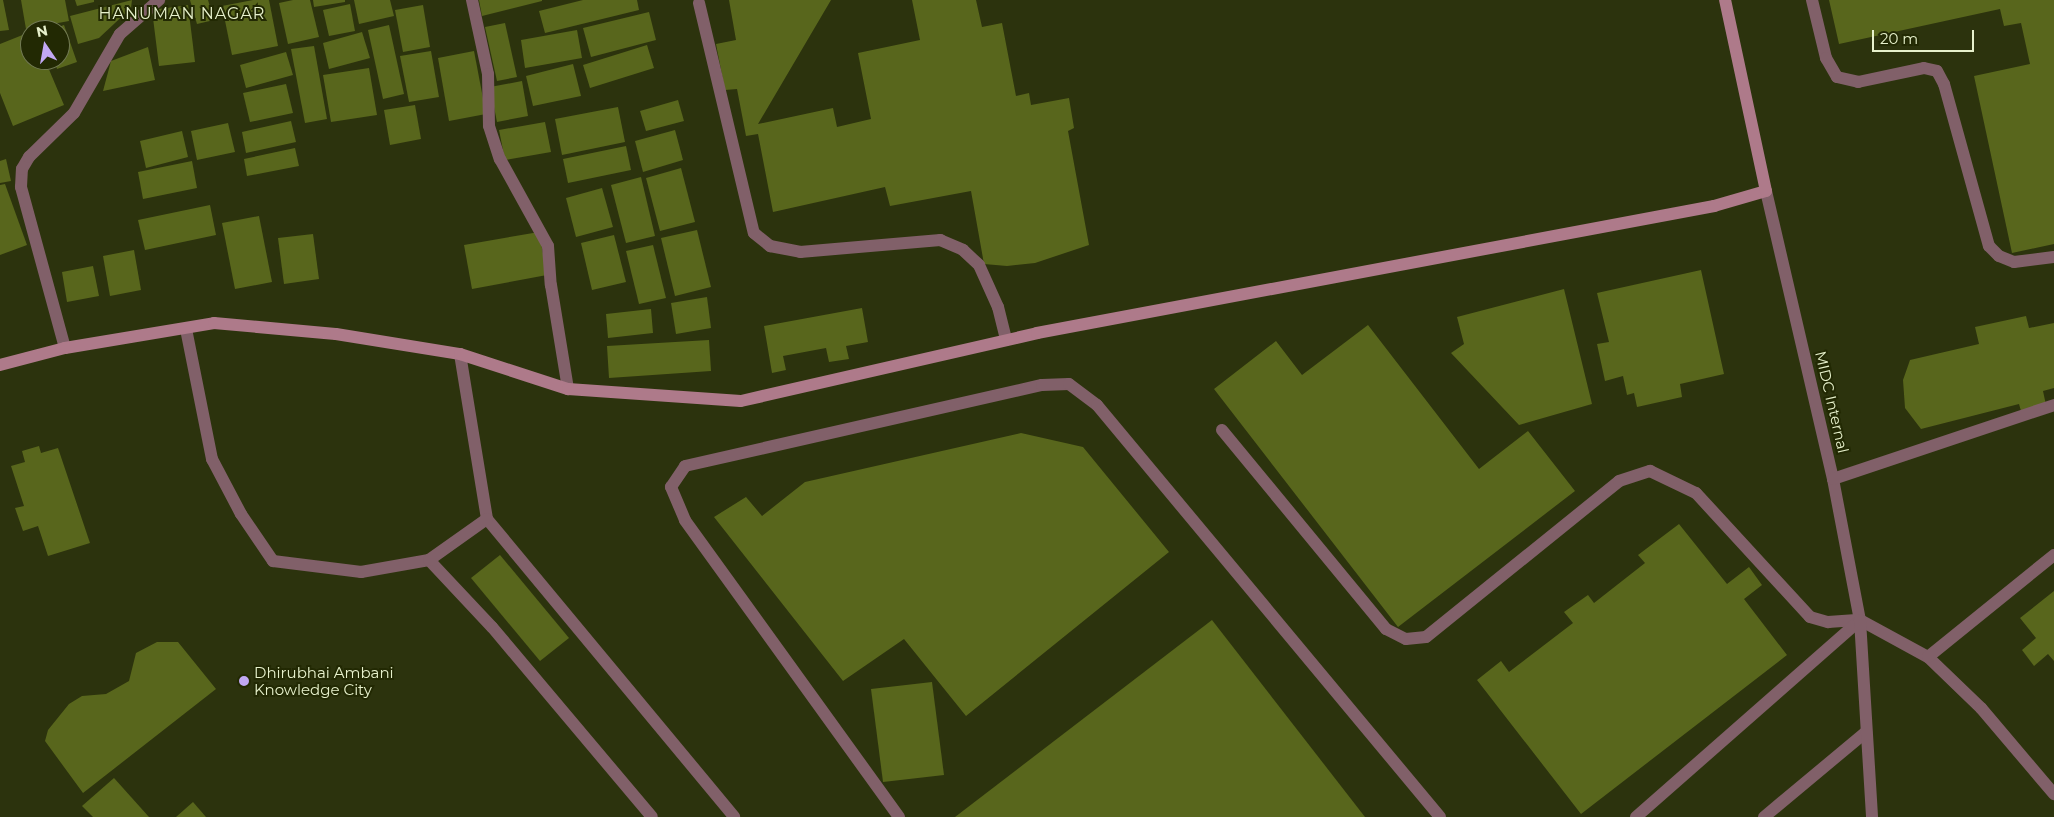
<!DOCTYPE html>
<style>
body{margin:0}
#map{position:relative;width:2054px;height:817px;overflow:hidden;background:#2c330d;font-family:Montserrat,sans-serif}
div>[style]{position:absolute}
.building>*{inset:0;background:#58661c}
.lane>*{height:12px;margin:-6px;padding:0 6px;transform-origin:6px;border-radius:6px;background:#816069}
.street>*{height:12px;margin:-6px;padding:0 6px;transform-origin:6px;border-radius:6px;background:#816069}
.secondary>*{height:12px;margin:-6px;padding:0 6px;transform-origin:6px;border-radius:6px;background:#ae7a8a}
.dots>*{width:14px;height:14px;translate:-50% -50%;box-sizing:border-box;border:2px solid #222903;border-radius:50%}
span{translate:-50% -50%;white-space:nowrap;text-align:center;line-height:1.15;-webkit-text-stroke:4px #222903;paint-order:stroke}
.street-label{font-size:15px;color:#e7f1cc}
.poi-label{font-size:15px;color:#e7f1cc}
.left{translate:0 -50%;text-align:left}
.neighbourhood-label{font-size:16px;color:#e7f1cc;letter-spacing:1px}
.north{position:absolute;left:20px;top:20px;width:50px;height:50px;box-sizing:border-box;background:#222903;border:1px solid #717953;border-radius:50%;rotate:348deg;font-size:14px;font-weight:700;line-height:20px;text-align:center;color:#e7f1cc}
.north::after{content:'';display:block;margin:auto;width:18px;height:22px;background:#c1a8f3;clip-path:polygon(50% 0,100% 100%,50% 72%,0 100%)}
.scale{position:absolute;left:1872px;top:30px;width:102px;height:22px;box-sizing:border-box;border:2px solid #e7f1cc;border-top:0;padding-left:6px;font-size:15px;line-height:18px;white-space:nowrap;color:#e7f1cc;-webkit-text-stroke:4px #222903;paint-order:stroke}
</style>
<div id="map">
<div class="building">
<i style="clip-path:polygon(0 0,3px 0,9px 30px,0 31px)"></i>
<i style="clip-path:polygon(21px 0,65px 0,69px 21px,26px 29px)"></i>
<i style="clip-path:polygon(75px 0,94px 0,94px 2px,77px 6px)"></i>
<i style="clip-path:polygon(132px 0,131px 8px,99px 38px,78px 44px,70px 16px)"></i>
<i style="clip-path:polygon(190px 0,208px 0,214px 20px,197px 24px)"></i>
<i style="clip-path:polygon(253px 0,269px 0,278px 46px,232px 55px,222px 6px)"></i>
<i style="clip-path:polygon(293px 0,310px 0,319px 37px,288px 44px,279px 3px)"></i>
<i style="clip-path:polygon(313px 0,345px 0,345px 2px,314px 7px)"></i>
<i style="clip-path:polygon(354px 0,390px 0,394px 16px,359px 24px)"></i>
<i style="clip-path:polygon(479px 0,542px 0,542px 1px,482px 16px)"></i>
<i style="clip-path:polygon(583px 0,637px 0,639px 10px,545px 33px,539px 11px)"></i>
<i style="clip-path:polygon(729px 0,831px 0,758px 124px,833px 108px,837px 127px,871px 119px,858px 53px,920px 40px,912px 0,976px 0,982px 27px,1002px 23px,1016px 96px,1029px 93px,1031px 105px,1069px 98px,1074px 128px,1068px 131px,1089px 245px,1035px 263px,1007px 266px,984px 264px,971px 191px,890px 206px,885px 187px,773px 212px,758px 134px,746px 136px,737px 89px,725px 90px,716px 44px,736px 40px)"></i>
<i style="clip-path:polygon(1829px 0,2054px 0,2054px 244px,2012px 253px,1974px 76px,2030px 64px,2021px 23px,2004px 26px,2000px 9px,1839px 44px)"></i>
<i style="clip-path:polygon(350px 4px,355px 31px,329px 36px,323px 10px)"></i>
<i style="clip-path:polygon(188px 5px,195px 62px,159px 66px,152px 10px)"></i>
<i style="clip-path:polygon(423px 5px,430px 47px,403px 52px,395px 10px)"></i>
<i style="clip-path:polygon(649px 12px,656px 40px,591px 57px,583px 28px)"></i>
<i style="clip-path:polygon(505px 23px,517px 77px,497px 81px,485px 27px)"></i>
<i style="clip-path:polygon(64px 25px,77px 62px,57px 69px,54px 60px,60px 60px,60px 30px,50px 30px)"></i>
<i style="clip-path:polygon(389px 25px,404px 94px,383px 99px,368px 30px)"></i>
<i style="clip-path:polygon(577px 30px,582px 58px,525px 68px,521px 40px)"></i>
<i style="clip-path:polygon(30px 32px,30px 60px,33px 63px,45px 60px,64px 105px,13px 126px,0 93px,0 44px)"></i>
<i style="clip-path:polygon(362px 32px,370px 58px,329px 69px,323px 43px)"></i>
<i style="clip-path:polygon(647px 45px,654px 68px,590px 88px,583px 65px)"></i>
<i style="clip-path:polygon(314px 46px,327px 119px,305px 123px,291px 49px)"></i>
<i style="clip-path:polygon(148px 47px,155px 80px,103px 91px,111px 61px)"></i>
<i style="clip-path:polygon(431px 51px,439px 97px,409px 102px,400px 56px)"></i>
<i style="clip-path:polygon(474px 51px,486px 114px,449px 121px,438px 58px)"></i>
<i style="clip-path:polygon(286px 52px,293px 75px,246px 88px,240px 65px)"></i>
<i style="clip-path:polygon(573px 64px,581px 96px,533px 106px,526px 76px)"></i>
<i style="clip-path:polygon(369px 68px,377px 115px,331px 122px,323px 75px)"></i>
<i style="clip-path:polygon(522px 81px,528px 116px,497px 122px,490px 87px)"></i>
<i style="clip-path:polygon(286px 84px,293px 113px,250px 122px,243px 93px)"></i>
<i style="clip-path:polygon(678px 100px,684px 121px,646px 131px,640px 111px)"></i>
<i style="clip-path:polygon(415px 105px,421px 139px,390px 145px,384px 110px)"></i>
<i style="clip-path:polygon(618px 107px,625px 142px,562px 155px,555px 119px)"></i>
<i style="clip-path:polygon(291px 121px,296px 142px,246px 153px,242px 132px)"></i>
<i style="clip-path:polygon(545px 122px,551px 152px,505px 160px,499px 130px)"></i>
<i style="clip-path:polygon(228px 123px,235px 152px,197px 160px,191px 131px)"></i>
<i style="clip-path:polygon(675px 130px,683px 160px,643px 172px,635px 141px)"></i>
<i style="clip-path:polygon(182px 131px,188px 157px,146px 168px,140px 141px)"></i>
<i style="clip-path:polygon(626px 146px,631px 170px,568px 183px,563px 159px)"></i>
<i style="clip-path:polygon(295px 148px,299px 166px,247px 176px,244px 159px)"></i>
<i style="clip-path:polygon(6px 159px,11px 181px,0 183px,0 161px)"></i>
<i style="clip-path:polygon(192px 161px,197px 188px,143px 199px,138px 172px)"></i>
<i style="clip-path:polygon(681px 168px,695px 222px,660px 231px,646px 178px)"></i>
<i style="clip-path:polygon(641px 177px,655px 236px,626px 243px,611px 185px)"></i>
<i style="clip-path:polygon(5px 184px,27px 245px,0 255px,0 185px)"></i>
<i style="clip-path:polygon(602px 188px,613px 227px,576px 237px,566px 198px)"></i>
<i style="clip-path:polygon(210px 205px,216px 235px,145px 250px,138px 220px)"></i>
<i style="clip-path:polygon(259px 216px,272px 282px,235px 289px,222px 223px)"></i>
<i style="clip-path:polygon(697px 230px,711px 287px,675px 296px,661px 238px)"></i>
<i style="clip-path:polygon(539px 232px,547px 275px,472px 289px,464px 245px)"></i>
<i style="clip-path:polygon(313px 234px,319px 279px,284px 284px,278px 238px)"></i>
<i style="clip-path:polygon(614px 235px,626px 282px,592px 290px,581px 243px)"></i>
<i style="clip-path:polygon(653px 245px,666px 298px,639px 304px,626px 251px)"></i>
<i style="clip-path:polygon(134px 250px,141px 290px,110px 296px,103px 256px)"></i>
<i style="clip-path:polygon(93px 266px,99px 296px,67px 302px,62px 272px)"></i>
<i style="clip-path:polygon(1701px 270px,1724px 374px,1680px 384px,1682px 397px,1637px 407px,1634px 393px,1627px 395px,1623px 376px,1605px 381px,1597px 344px,1609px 342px,1597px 293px)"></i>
<i style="clip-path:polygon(1564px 289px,1592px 404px,1519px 425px,1451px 353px,1464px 344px,1457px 317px)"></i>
<i style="clip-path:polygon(707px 297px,711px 328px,676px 334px,671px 303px)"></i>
<i style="clip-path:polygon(862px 308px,868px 342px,846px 346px,849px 359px,829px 362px,826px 348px,783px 356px,786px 370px,772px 373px,764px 326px)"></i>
<i style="clip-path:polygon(651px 309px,653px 333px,608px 338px,606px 314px)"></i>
<i style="clip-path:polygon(2026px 316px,2029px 328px,2054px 323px,2054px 388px,2043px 391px,2046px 405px,2021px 411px,2019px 404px,1921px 429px,1905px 408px,1903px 380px,1910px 360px,1979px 344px,1975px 327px)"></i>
<i style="clip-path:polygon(1368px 325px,1479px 469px,1528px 431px,1575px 491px,1398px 627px,1214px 389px,1276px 341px,1302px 375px)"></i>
<i style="clip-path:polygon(709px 340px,711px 371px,609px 378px,607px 346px)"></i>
<i style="clip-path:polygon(1021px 433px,1083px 447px,1169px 552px,966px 716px,904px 639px,843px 681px,714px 517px,746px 497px,762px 516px,805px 482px)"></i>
<i style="clip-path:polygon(39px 446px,41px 453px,58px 448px,90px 543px,48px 556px,38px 526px,23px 531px,15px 508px,24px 506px,11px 466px,25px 462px,22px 451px)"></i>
<i style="clip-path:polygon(1679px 524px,1727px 584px,1749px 567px,1762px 585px,1744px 599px,1787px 655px,1581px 814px,1477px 680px,1501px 661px,1509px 672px,1573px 623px,1564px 612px,1588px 595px,1594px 603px,1645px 563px,1638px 555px)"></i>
<i style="clip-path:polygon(500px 555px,569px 638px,540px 661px,471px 578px)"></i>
<i style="clip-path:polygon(2054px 591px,2054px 661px,2048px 654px,2034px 666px,2022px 650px,2036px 638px,2020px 618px)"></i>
<i style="clip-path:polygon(1212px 620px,1365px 817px,955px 817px)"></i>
<i style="clip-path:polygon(157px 642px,178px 642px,216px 689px,83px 793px,45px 741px,48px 730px,69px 704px,82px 696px,106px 694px,129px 681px,136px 653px)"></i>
<i style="clip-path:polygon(932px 682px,944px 775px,883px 782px,871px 689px)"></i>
<i style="clip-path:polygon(114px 778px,149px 817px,93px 817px,82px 806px)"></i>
<i style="clip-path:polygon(193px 802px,206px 817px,176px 817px)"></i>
</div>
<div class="lane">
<i style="left:699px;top:3px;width:236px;rotate:76.6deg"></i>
<i style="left:754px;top:233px;width:21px;rotate:39deg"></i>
<i style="left:770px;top:246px;width:31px;rotate:11deg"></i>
<i style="left:800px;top:252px;width:141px;rotate:-4.9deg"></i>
<i style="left:940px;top:240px;width:25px;rotate:23deg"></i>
<i style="left:963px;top:250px;width:22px;rotate:43deg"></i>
<i style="left:979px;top:265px;width:46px;rotate:65.7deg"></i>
<i style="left:998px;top:307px;width:34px;rotate:76deg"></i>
<i style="left:1222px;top:430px;width:258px;rotate:50.5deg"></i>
<i style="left:1386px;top:629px;width:22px;rotate:27deg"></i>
<i style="left:1406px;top:639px;width:20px;rotate:-6deg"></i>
<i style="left:1426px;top:637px;width:248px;rotate:-38.9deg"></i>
<i style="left:1619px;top:481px;width:33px;rotate:-18deg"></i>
<i style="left:1650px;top:471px;width:51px;rotate:25.6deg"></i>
<i style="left:1696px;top:493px;width:168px;rotate:47.4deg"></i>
<i style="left:1810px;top:617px;width:19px;rotate:16deg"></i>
<i style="left:1828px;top:622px;width:32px;rotate:-4deg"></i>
<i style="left:1860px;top:620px;width:77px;rotate:28.6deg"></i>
<i style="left:1928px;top:657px;width:74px;rotate:43.9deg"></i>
<i style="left:1981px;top:708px;width:113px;rotate:49.7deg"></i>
<i style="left:1928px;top:657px;width:162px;rotate:-39deg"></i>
<i style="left:899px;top:817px;width:366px;rotate:-125.8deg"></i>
<i style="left:685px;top:520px;width:36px;rotate:-113deg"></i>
<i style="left:671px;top:487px;width:25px;rotate:-56deg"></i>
<i style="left:685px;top:466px;width:366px;rotate:-12.8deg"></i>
<i style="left:1042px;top:385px;width:27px;rotate:-2deg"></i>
<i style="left:1069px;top:384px;width:35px;rotate:37deg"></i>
<i style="left:1097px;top:405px;width:536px;rotate:50.22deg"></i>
<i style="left:1636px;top:817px;width:298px;rotate:-41.3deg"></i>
<i style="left:1764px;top:817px;width:133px;rotate:-39.8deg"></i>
</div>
<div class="street">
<i style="left:472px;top:0;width:76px;rotate:77.8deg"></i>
<i style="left:488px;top:74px;width:52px;rotate:88.9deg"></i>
<i style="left:489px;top:126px;width:35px;rotate:72deg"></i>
<i style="left:500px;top:159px;width:99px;rotate:61.1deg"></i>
<i style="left:548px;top:246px;width:39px;rotate:86deg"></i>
<i style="left:551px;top:285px;width:105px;rotate:80.7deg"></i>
<i style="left:1812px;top:0;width:60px;rotate:76.4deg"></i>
<i style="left:1826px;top:58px;width:22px;rotate:60deg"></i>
<i style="left:1837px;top:77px;width:22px;rotate:13deg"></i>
<i style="left:1858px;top:82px;width:67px;rotate:-12deg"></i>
<i style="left:1924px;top:68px;width:13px;rotate:13deg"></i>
<i style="left:1937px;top:71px;width:15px;rotate:62deg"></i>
<i style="left:1944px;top:84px;width:168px;rotate:74.5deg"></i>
<i style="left:1989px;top:246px;width:14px;rotate:45deg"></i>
<i style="left:1999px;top:256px;width:16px;rotate:22deg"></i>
<i style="left:2014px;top:262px;width:40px;rotate:-7.1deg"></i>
<i style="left:1766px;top:191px;width:296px;rotate:76.9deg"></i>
<i style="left:1833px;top:479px;width:144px;rotate:79.2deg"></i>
<i style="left:1860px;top:620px;width:197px;rotate:86.5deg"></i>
<i style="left:186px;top:329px;width:133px;rotate:78.7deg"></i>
<i style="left:212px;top:459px;width:62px;rotate:62.2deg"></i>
<i style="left:241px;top:514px;width:57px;rotate:55.8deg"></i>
<i style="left:273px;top:561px;width:89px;rotate:7.1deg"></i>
<i style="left:361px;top:572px;width:69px;rotate:-10deg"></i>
<i style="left:429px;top:560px;width:92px;rotate:46.8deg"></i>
<i style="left:492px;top:627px;width:248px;rotate:49.9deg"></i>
<i style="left:65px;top:348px;width:167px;rotate:-105.3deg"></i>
<i style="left:21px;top:187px;width:18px;rotate:-87deg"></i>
<i style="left:22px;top:169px;width:14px;rotate:-60deg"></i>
<i style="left:29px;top:157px;width:63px;rotate:-44.4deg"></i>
<i style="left:74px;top:113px;width:91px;rotate:-59.8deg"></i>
<i style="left:120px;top:34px;width:52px;rotate:-41.1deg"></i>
<i style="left:460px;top:354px;width:167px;rotate:80.7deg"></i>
<i style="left:487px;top:519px;width:387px;rotate:50.3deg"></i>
<i style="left:1833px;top:479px;width:233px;rotate:-18.5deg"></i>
<i style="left:429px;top:560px;width:71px;rotate:-35.3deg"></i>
</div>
<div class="secondary">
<i style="left:0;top:365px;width:67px;rotate:-14.7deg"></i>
<i style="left:65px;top:348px;width:151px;rotate:-9.5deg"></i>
<i style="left:214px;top:323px;width:122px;rotate:5.2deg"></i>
<i style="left:336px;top:334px;width:126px;rotate:9.2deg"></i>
<i style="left:460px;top:354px;width:114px;rotate:18deg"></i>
<i style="left:568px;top:389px;width:173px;rotate:4deg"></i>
<i style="left:741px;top:401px;width:304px;rotate:-12.9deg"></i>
<i style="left:1037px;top:333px;width:689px;rotate:-10.62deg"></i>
<i style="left:1714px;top:206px;width:54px;rotate:-16.1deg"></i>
<i style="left:1766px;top:191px;width:195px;rotate:-102.1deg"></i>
</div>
<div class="dots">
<i style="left:244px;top:681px;background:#c1a8f3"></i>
</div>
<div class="street-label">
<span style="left:1832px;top:402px;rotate:77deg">MIDC Internal</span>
</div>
<div class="poi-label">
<span class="left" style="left:254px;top:681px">Dhirubhai Ambani<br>Knowledge City</span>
</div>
<div class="neighbourhood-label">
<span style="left:182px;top:14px">HANUMAN NAGAR</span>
</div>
<div class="north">N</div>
<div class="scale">20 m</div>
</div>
